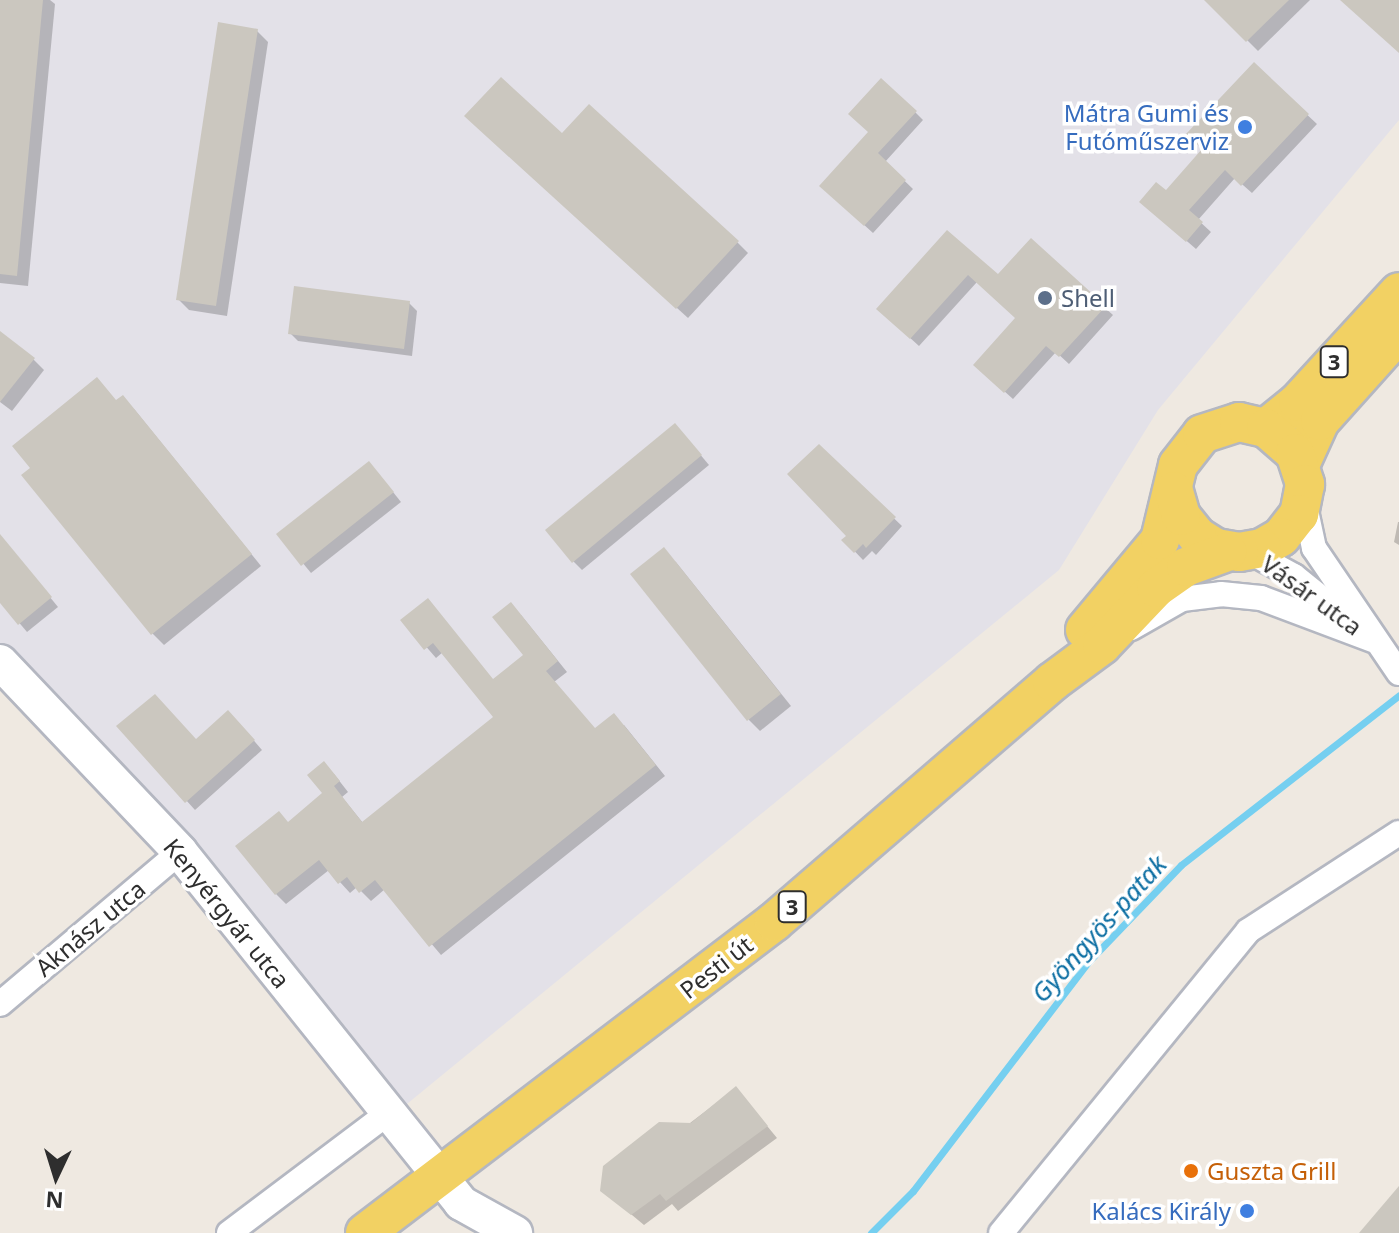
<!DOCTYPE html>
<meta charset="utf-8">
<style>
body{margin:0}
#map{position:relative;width:1399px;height:1233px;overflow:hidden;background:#efe9e1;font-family:"Noto Sans",sans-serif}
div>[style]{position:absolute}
.industrial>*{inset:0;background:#e3e1e8}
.shadow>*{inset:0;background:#0003}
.stream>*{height:7px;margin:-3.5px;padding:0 3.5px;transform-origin:3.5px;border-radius:3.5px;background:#75cff0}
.building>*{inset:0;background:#cbc7bf}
.roads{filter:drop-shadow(2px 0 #b4b7c1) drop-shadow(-2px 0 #b4b7c1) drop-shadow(0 2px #b4b7c1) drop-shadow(0 -2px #b4b7c1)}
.street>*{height:24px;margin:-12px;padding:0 12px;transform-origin:12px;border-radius:12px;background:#fff}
.secondary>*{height:34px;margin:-17px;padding:0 17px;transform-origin:17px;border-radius:17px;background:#fff}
.primary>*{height:38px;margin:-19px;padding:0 19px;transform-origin:19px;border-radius:19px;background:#f2d163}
.dots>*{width:22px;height:22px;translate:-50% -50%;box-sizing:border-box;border:4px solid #fff;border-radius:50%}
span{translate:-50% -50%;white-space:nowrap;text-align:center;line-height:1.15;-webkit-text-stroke:7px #fff;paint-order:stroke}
.shield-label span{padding:2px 6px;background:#fff;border:2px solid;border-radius:6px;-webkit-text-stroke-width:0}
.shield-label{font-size:22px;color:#2e2e2e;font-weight:700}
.shop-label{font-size:24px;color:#366cbe}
.right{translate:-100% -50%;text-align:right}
.service-label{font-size:24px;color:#4e5e75}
.left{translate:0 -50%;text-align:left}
.street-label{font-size:24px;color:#2e2e2e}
.food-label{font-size:24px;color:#c56008}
.water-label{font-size:26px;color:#0d6fa3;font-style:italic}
.north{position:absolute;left:16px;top:1137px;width:80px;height:80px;-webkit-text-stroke:6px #fff;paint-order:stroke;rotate:184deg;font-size:22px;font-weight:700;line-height:32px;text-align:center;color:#2e2e2e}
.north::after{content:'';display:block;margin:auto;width:28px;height:36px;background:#2e2e2e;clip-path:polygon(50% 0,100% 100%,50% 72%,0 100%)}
</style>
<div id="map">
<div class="industrial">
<i style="clip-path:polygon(0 0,1399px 0,1399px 120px,1158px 410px,1059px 570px,391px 1117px,0 662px)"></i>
</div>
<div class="shadow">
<i style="clip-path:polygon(0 0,50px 0,55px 4px,28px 286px,0 283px)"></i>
<i style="clip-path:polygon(1226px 0,1310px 0,1258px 51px,1208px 1px)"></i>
<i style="clip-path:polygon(257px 31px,268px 42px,227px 316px,189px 310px,178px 299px)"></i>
<i style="clip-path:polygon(1254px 65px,1317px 124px,1252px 193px,1235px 178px,1198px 220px,1211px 232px,1196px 249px,1151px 210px,1205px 149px)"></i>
<i style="clip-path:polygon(915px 112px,923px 120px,885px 162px,913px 189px,873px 233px,830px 194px,871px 133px)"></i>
<i style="clip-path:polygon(477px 126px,737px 242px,748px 253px,688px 318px)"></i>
<i style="clip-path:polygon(947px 233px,998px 277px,1104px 307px,1113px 315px,1069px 364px,1056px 352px,1013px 399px,984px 373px,1018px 318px,977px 282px,919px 346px,887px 317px)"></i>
<i style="clip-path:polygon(409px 303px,417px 311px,412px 356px,298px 341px,290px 333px)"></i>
<i style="clip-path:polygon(0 346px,33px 359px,44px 370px,12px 411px,0 402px)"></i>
<i style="clip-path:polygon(117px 402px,134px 409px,261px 566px,164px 645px,152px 633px)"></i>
<i style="clip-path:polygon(683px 434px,709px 465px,582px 570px,573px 561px)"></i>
<i style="clip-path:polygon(819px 447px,902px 526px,876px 555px,872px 551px,863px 560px,844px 540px,849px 536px)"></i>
<i style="clip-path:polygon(377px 472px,401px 502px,311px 573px,279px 534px)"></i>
<i style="clip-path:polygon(1398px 522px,1399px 522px,1399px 545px,1394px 542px)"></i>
<i style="clip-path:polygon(0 536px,58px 607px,27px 632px,0 600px)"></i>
<i style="clip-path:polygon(675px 561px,791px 706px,760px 731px,749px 720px)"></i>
<i style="clip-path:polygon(521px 615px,567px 672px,554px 682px,595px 730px,624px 725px,665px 776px,441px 955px,385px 889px,371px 901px,357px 887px,350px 893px,329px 870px,286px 904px,276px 894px,289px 824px,325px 794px,334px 774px,348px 792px,342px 797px,363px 823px,496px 717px,443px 652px,436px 658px,403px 620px,494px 680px,525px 655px)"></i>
<i style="clip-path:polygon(237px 721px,262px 750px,195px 810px,119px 726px,196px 742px)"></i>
<i style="clip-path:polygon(736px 1088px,777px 1138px,678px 1211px,672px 1204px,644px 1225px,602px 1190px)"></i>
</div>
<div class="stream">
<i style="left:871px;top:1233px;width:59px;rotate:-45deg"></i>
<i style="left:913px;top:1191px;width:290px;rotate:-52.6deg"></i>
<i style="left:1089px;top:961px;width:133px;rotate:-46.2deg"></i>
<i style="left:1181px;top:865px;width:276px;rotate:-37.9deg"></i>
</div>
<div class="building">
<i style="clip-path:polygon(0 0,43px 0,17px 276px,0 274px)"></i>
<i style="clip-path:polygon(1204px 0,1289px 0,1246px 42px)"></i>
<i style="clip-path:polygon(1340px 0,1399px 0,1399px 53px)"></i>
<i style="clip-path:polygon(218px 22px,258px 29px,216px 306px,176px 300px)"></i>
<i style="clip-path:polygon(1254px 62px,1309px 114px,1241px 186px,1225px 170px,1189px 210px,1203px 222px,1186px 242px,1139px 202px,1156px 182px,1166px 190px,1202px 149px,1186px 134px)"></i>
<i style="clip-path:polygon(501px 77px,562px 133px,589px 104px,739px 241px,676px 309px,464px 116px)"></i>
<i style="clip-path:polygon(881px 78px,917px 111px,878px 153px,906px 180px,864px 226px,819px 186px,868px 132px,848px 114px)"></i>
<i style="clip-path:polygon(947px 230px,998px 274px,1031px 238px,1106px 306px,1059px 357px,1046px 346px,1004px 393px,973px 365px,1015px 318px,968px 275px,910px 339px,876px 309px)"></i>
<i style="clip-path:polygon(294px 286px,410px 301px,404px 349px,288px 334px)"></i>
<i style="clip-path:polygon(0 331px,35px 358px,0 402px)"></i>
<i style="clip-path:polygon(97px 377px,116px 400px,123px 395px,252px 554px,151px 635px,21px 475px,30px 468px,12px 446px)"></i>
<i style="clip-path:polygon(675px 423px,702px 455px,572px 563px,545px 530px)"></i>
<i style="clip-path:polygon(819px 444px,896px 517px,866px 548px,863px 544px,854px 553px,841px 540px,846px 536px,787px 474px)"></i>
<i style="clip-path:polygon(369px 461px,394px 492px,301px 566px,276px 534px)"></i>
<i style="clip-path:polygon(0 534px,52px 597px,18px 625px,0 603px)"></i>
<i style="clip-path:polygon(664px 547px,781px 694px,747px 721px,630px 574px)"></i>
<i style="clip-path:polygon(428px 598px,493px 679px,523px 655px,492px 617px,511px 602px,558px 661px,546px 671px,595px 728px,614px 713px,656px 765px,429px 947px,375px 880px,359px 893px,347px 877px,338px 884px,319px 860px,275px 895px,235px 846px,279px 811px,288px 822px,322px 793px,307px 775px,324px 761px,340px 781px,334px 786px,362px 822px,493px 717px,433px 643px,424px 650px,400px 620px)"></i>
<i style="clip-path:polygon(155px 694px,196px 739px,228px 710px,255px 740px,185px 803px,116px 726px)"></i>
<i style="clip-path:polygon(736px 1086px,768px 1126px,666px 1201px,660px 1194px,631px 1215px,600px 1191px,603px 1166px,659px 1122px,691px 1123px)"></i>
<i style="clip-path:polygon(1399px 1186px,1399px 1233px,1359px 1233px)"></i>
</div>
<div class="roads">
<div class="street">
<i style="left:1304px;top:501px;width:48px;rotate:78deg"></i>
<i style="left:1314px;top:548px;width:151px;rotate:55.8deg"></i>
<i style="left:1250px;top:552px;width:50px;rotate:28.6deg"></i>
<i style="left:1294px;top:576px;width:80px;rotate:38.9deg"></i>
<i style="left:1131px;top:628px;width:59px;rotate:-29.6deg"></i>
<i style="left:1182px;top:599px;width:39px;rotate:-7deg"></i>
<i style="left:1221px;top:594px;width:40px;rotate:5.7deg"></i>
<i style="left:1261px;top:598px;width:120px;rotate:20.6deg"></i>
<i style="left:0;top:1004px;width:236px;rotate:-40.2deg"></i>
<i style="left:229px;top:1233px;width:199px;rotate:-37deg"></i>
<i style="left:1001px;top:1233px;width:390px;rotate:-50.7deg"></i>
<i style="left:1248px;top:931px;width:180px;rotate:-33deg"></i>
</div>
<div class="secondary">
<i style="left:0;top:662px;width:262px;rotate:46.5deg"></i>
<i style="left:180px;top:852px;width:450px;rotate:51.3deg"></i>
<i style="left:461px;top:1203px;width:62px;rotate:29.1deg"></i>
</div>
<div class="primary">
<i style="left:1266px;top:428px;width:41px;rotate:-39.1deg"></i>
<i style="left:1298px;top:402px;width:149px;rotate:-47.4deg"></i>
<i style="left:1300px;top:465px;width:48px;rotate:-65.6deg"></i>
<i style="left:1320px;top:421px;width:118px;rotate:-48.1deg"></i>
<i style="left:1085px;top:630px;width:117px;rotate:-50.2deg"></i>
<i style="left:1160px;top:540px;width:77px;rotate:-76.5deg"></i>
<i style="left:1178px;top:465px;width:39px;rotate:-52deg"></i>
<i style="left:1202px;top:434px;width:39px;rotate:-18deg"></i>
<i style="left:1239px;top:422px;width:28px;rotate:13deg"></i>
<i style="left:1266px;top:428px;width:38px;rotate:41deg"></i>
<i style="left:1295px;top:453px;width:33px;rotate:72deg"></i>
<i style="left:1305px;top:484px;width:31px;rotate:101deg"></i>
<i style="left:1299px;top:514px;width:29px;rotate:128deg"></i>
<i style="left:1281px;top:537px;width:22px;rotate:150deg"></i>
<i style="left:1262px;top:548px;width:23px;rotate:170deg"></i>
<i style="left:1239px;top:552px;width:23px;rotate:-170deg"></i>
<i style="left:1216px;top:548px;width:22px;rotate:-148deg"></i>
<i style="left:1197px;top:536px;width:26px;rotate:-129deg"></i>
<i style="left:1181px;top:516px;width:26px;rotate:-106deg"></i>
<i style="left:365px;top:1233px;width:514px;rotate:-37.25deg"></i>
<i style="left:774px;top:922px;width:367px;rotate:-40.8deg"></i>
<i style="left:1052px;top:682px;width:62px;rotate:-36.5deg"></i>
<i style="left:1102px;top:645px;width:79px;rotate:-46.5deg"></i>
<i style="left:1156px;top:588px;width:37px;rotate:-35deg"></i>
<i style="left:1186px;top:567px;width:44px;rotate:-20.1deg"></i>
</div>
</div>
<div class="dots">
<i style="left:1245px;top:127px;background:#3f7fe0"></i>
<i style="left:1045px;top:298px;background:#5c6f8a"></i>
<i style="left:1191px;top:1171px;background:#e8710a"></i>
<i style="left:1247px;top:1211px;background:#3f7fe0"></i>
</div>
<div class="shield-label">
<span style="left:1334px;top:362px">3</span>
<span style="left:792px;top:907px">3</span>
</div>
<div class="shop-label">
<span class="right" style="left:1229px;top:127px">Mátra Gumi és<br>Futóműszerviz</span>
<span class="right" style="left:1231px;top:1211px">Kalács Király</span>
</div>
<div class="service-label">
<span class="left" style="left:1061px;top:298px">Shell</span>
</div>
<div class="street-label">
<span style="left:1312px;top:595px;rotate:36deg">Vásár utca</span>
<span style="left:227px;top:913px;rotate:51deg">Kenyérgyár utca</span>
<span style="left:90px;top:928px;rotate:-40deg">Aknász utca</span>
<span style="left:716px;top:967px;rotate:-38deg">Pesti út</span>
</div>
<div class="food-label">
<span class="left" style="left:1207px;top:1171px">Guszta Grill</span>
</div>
<div class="water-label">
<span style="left:1099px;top:929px;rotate:-48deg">Gyöngyös-patak</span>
</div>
<div class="north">N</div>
</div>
